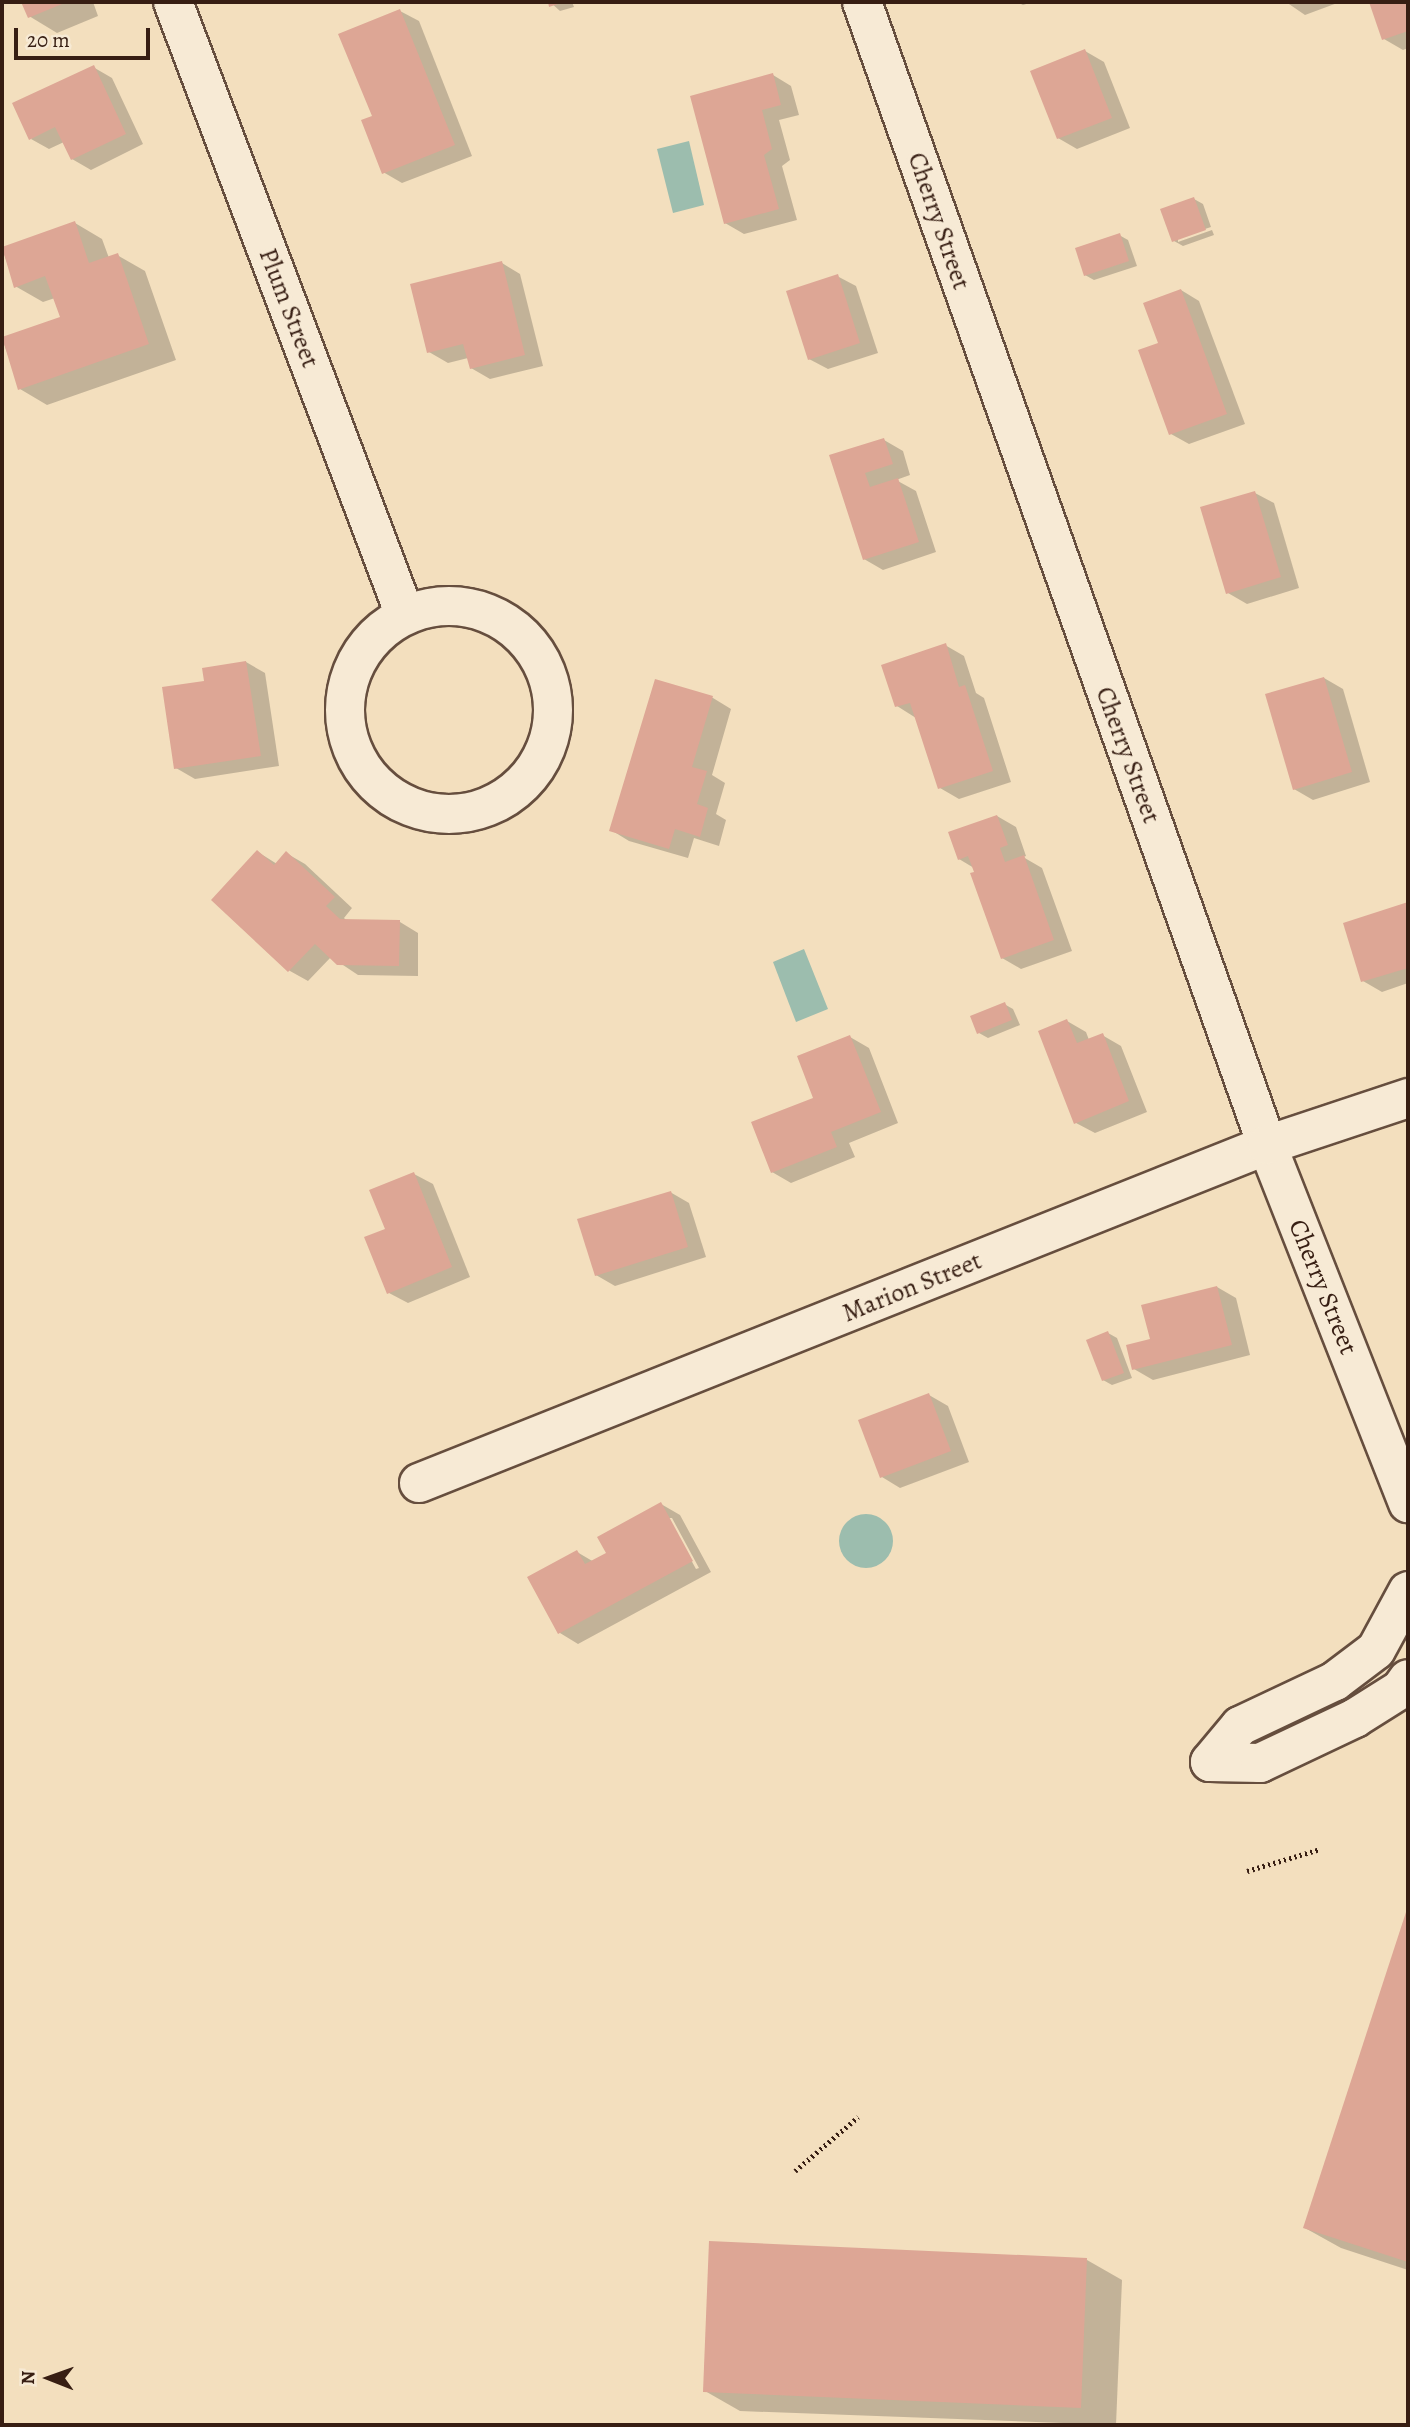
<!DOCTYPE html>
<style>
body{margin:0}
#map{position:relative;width:1410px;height:2427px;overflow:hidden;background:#f3dfbe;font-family:Alegreya,serif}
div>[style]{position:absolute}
.water>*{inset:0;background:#9cbdae}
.round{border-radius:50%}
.shadow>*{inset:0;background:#0003}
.building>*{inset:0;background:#dda695}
.path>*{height:4.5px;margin-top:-2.25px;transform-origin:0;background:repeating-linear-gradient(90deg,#371e13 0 2px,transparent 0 5.5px)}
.roads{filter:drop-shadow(2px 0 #664e3e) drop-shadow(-2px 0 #664e3e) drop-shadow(0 2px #664e3e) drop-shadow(0 -2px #664e3e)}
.minor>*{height:38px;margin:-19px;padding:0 19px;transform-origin:19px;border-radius:19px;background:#f7ead5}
.minor>.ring{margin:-19px;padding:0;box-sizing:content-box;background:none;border:38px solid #f7ead5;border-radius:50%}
span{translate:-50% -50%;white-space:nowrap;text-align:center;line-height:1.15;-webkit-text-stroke:6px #f7ead5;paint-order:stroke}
.street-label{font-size:26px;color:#371e13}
.frame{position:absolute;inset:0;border:4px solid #371e13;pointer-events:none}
.north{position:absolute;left:14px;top:2343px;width:70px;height:70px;-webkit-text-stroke:5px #f7ead5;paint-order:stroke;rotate:271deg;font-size:19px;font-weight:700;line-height:28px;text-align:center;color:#371e13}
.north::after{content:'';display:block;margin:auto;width:24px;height:32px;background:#371e13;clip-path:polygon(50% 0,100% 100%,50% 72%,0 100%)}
.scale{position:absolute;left:14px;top:28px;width:136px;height:32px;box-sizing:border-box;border:4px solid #371e13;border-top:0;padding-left:9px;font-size:21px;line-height:24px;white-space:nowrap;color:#371e13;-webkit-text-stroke:5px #f7ead5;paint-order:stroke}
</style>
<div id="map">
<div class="water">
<i style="clip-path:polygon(689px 141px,704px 205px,673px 213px,657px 149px)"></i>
<i style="clip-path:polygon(804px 949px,828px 1009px,796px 1022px,773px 962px)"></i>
<i class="round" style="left:839px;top:1514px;width:54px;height:54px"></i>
</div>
<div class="shadow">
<i style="clip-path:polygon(23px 2px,93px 2px,98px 16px,57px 33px,29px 16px)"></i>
<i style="clip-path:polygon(550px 2px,572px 2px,574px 7px,560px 11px)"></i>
<i style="clip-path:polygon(1017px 2px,1033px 2px,1023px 5px)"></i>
<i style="clip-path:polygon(1286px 2px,1340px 2px,1305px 15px)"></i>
<i style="clip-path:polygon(1371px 2px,1408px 2px,1408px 48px,1403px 50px,1384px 39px)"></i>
<i style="clip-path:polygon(400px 11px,419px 21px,472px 156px,402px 183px,383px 172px,374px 117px)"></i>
<i style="clip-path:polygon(1085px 51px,1104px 62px,1130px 128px,1077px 149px,1058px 138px)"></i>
<i style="clip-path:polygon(93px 67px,112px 78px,143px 144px,91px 170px,72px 159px,64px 142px,49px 149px,31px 139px)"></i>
<i style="clip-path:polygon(773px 75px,791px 86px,799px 115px,779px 120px,790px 160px,782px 166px,797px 220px,744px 234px,725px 223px)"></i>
<i style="clip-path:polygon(1194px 199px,1203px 204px,1211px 227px,1178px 238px,1178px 242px,1212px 230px,1214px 235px,1183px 246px,1174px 241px)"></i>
<i style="clip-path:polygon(75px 223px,102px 239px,109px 258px,117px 255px,145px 271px,176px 360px,47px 405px,20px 389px,2px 338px,62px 318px,55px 298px,43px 302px,15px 286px,2px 248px)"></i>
<i style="clip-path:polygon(1119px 235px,1128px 240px,1137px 266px,1094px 280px,1085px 275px)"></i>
<i style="clip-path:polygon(502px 263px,520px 274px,543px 366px,490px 379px,471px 368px,468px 358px,448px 363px,429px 352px)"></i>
<i style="clip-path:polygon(837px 276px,856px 286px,878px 353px,828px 369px,809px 359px)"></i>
<i style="clip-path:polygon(1181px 290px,1199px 301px,1245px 424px,1189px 444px,1171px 434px)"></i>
<i style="clip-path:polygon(884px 440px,903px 451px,910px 475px,896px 480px,916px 491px,936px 552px,883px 570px,864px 559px,831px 457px)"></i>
<i style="clip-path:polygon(1255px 493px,1274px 503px,1299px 588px,1247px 604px,1228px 593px)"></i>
<i style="clip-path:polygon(945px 645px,964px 656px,976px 693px,984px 698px,1011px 782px,959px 799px,940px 788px,916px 718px,897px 706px)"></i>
<i style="clip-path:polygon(246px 662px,265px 673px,279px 766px,195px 779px,176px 768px)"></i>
<i style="clip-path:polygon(1324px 678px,1343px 689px,1370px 782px,1313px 800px,1294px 789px)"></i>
<i style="clip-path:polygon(656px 681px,713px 698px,731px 709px,712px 775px,725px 783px,716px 814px,726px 820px,719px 846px,694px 838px,688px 858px,629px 841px,611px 830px)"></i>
<i style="clip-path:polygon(997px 816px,1016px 827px,1026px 856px,1023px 857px,1042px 868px,1072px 951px,1021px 969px,1002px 958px,974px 868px,959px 859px)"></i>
<i style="clip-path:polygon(258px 852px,277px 864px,286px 853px,305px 864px,352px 908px,344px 918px,347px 921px,400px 922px,418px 933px,418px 976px,358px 975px,331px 957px,308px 981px,290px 971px,213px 900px)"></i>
<i style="clip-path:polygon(1408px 904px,1408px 983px,1382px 992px,1363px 981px,1345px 924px)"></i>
<i style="clip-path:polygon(1004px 1004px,1013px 1009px,1020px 1025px,988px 1038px,979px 1033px)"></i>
<i style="clip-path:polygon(1067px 1021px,1086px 1032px,1089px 1040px,1102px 1035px,1121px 1046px,1147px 1112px,1095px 1133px,1076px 1123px)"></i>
<i style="clip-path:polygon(850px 1037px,869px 1048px,898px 1123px,849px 1143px,855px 1157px,791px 1183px,772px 1172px)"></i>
<i style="clip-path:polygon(414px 1174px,433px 1184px,470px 1277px,408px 1303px,389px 1293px,387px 1230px)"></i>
<i style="clip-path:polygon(670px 1192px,689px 1203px,706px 1257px,615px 1286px,596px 1275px)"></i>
<i style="clip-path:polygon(1217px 1287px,1236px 1298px,1250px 1355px,1153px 1380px,1134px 1369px)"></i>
<i style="clip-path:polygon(1108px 1333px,1117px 1338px,1132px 1378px,1112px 1385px,1103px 1380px)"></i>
<i style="clip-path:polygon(929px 1395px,948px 1406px,969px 1462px,900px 1488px,882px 1477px)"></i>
<i style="clip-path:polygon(evenodd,661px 1504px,680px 1515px,711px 1572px,578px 1644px,560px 1633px,577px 1552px,594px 1562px,608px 1553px,661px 1504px,668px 1518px,672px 1518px,699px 1568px,696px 1569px,668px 1518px)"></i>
<i style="clip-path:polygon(1408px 1910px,1408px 2270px,1341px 2248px,1305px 2228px)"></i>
<i style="clip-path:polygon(1087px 2260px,1122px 2280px,1116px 2425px,740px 2411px,705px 2391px)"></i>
</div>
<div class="building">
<i style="clip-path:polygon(21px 2px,67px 2px,28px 18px)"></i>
<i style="clip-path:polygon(548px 2px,564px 2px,549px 7px)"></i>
<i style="clip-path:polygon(1369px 2px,1408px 2px,1408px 31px,1382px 40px)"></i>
<i style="clip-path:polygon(400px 9px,455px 145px,382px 174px,361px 120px,372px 116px,338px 34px)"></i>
<i style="clip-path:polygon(1085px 49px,1112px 118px,1057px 139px,1030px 71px)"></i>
<i style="clip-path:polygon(94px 65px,126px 134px,71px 160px,55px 127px,29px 140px,12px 103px)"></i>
<i style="clip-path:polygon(773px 73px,781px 105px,762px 110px,772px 149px,764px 155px,779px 209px,724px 224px,690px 96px)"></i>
<i style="clip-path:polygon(1194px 197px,1206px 230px,1172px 242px,1160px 209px)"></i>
<i style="clip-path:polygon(75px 221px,89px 263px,118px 253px,149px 344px,18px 390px,2px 337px,60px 317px,45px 276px,14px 288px,2px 247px)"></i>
<i style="clip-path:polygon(1120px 233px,1129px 261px,1084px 276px,1075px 248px)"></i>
<i style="clip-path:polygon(502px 261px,525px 355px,470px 369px,463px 344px,427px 353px,410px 284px)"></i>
<i style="clip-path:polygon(838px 274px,860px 343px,808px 360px,786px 291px)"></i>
<i style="clip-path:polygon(1181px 289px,1227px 414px,1169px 435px,1138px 350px,1158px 343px,1143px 303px)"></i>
<i style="clip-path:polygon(884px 438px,893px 464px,865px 473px,870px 487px,898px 478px,919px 542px,863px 560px,829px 455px)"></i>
<i style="clip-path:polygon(1255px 491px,1281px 577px,1226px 594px,1200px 507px)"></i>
<i style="clip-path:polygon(946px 643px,959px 687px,965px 685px,993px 771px,938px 789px,910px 703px,895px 707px,881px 665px)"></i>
<i style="clip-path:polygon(246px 661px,261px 756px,174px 769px,162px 687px,204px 681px,202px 668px)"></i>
<i style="clip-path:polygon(1324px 677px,1352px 772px,1293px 790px,1265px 694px)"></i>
<i style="clip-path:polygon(655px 679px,713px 696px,692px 767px,707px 771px,697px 804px,708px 808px,700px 837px,675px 829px,669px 849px,609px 831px)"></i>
<i style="clip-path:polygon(997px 815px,1008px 845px,1000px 848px,1005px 862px,1024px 855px,1054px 940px,1001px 959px,970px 873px,974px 872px,968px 856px,958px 860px,948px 832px)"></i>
<i style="clip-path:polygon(257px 850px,274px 865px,286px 851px,335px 897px,326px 906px,340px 919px,400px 920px,399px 966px,337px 965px,315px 944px,288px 972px,211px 900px)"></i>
<i style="clip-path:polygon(1408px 902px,1408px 968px,1361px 982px,1343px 923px)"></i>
<i style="clip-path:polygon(1005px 1002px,1012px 1020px,977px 1034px,970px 1016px)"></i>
<i style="clip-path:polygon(1067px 1019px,1077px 1043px,1103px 1033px,1129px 1101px,1074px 1124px,1038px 1031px)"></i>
<i style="clip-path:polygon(850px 1035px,881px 1112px,831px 1132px,837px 1147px,771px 1173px,751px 1122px,813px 1098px,797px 1056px)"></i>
<i style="clip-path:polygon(414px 1172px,452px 1267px,387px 1294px,364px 1237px,385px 1229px,369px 1190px)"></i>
<i style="clip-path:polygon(671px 1191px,688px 1247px,595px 1276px,577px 1219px)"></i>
<i style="clip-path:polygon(1217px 1286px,1232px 1345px,1132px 1370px,1126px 1345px,1150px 1339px,1141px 1305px)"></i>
<i style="clip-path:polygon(1108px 1331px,1124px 1373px,1102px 1381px,1086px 1340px)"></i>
<i style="clip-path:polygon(929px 1393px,951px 1451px,880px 1478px,858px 1420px)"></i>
<i style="clip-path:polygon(661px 1502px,693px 1561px,558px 1634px,527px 1577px,577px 1550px,585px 1564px,606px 1553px,597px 1537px)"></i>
<i style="clip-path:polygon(1408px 1906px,1408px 2262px,1303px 2228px)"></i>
<i style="clip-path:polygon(709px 2241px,1087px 2258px,1081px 2408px,703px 2392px)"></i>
</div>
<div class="path">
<i style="left:1247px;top:1871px;width:76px;rotate:-16.8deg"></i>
<i style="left:795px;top:2171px;width:83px;rotate:-40.6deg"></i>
</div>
<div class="roads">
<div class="minor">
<i style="left:173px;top:2px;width:655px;rotate:69.27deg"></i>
<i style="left:862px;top:2px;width:1213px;rotate:70.49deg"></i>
<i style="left:1267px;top:1145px;width:385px;rotate:68.5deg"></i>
<i class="ring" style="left:345px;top:606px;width:170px;height:170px"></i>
<i style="left:419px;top:1483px;width:913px;rotate:-21.73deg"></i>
<i style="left:1267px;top:1145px;width:149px;rotate:-18.4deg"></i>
<i style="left:1210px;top:1762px;width:47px;rotate:-50.2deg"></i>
<i style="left:1240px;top:1726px;width:105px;rotate:-25.3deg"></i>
<i style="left:1335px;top:1681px;width:51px;rotate:-37.1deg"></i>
<i style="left:1376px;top:1650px;width:67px;rotate:-61.5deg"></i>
<i style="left:1210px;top:1762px;width:50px;rotate:1.1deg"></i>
<i style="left:1260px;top:1763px;width:105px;rotate:-25.3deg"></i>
<i style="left:1355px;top:1718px;width:54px;rotate:-32.2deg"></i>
<i style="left:1401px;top:1689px;width:12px;rotate:-55deg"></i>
</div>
</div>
<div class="street-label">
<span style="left:939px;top:221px;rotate:71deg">Cherry Street</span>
<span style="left:289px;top:308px;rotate:69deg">Plum Street</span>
<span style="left:1128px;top:755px;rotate:70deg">Cherry Street</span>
<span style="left:912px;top:1287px;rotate:-22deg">Marion Street</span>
<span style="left:1323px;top:1287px;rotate:68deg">Cherry Street</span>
</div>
<div class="frame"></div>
<div class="north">N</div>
<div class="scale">20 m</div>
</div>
